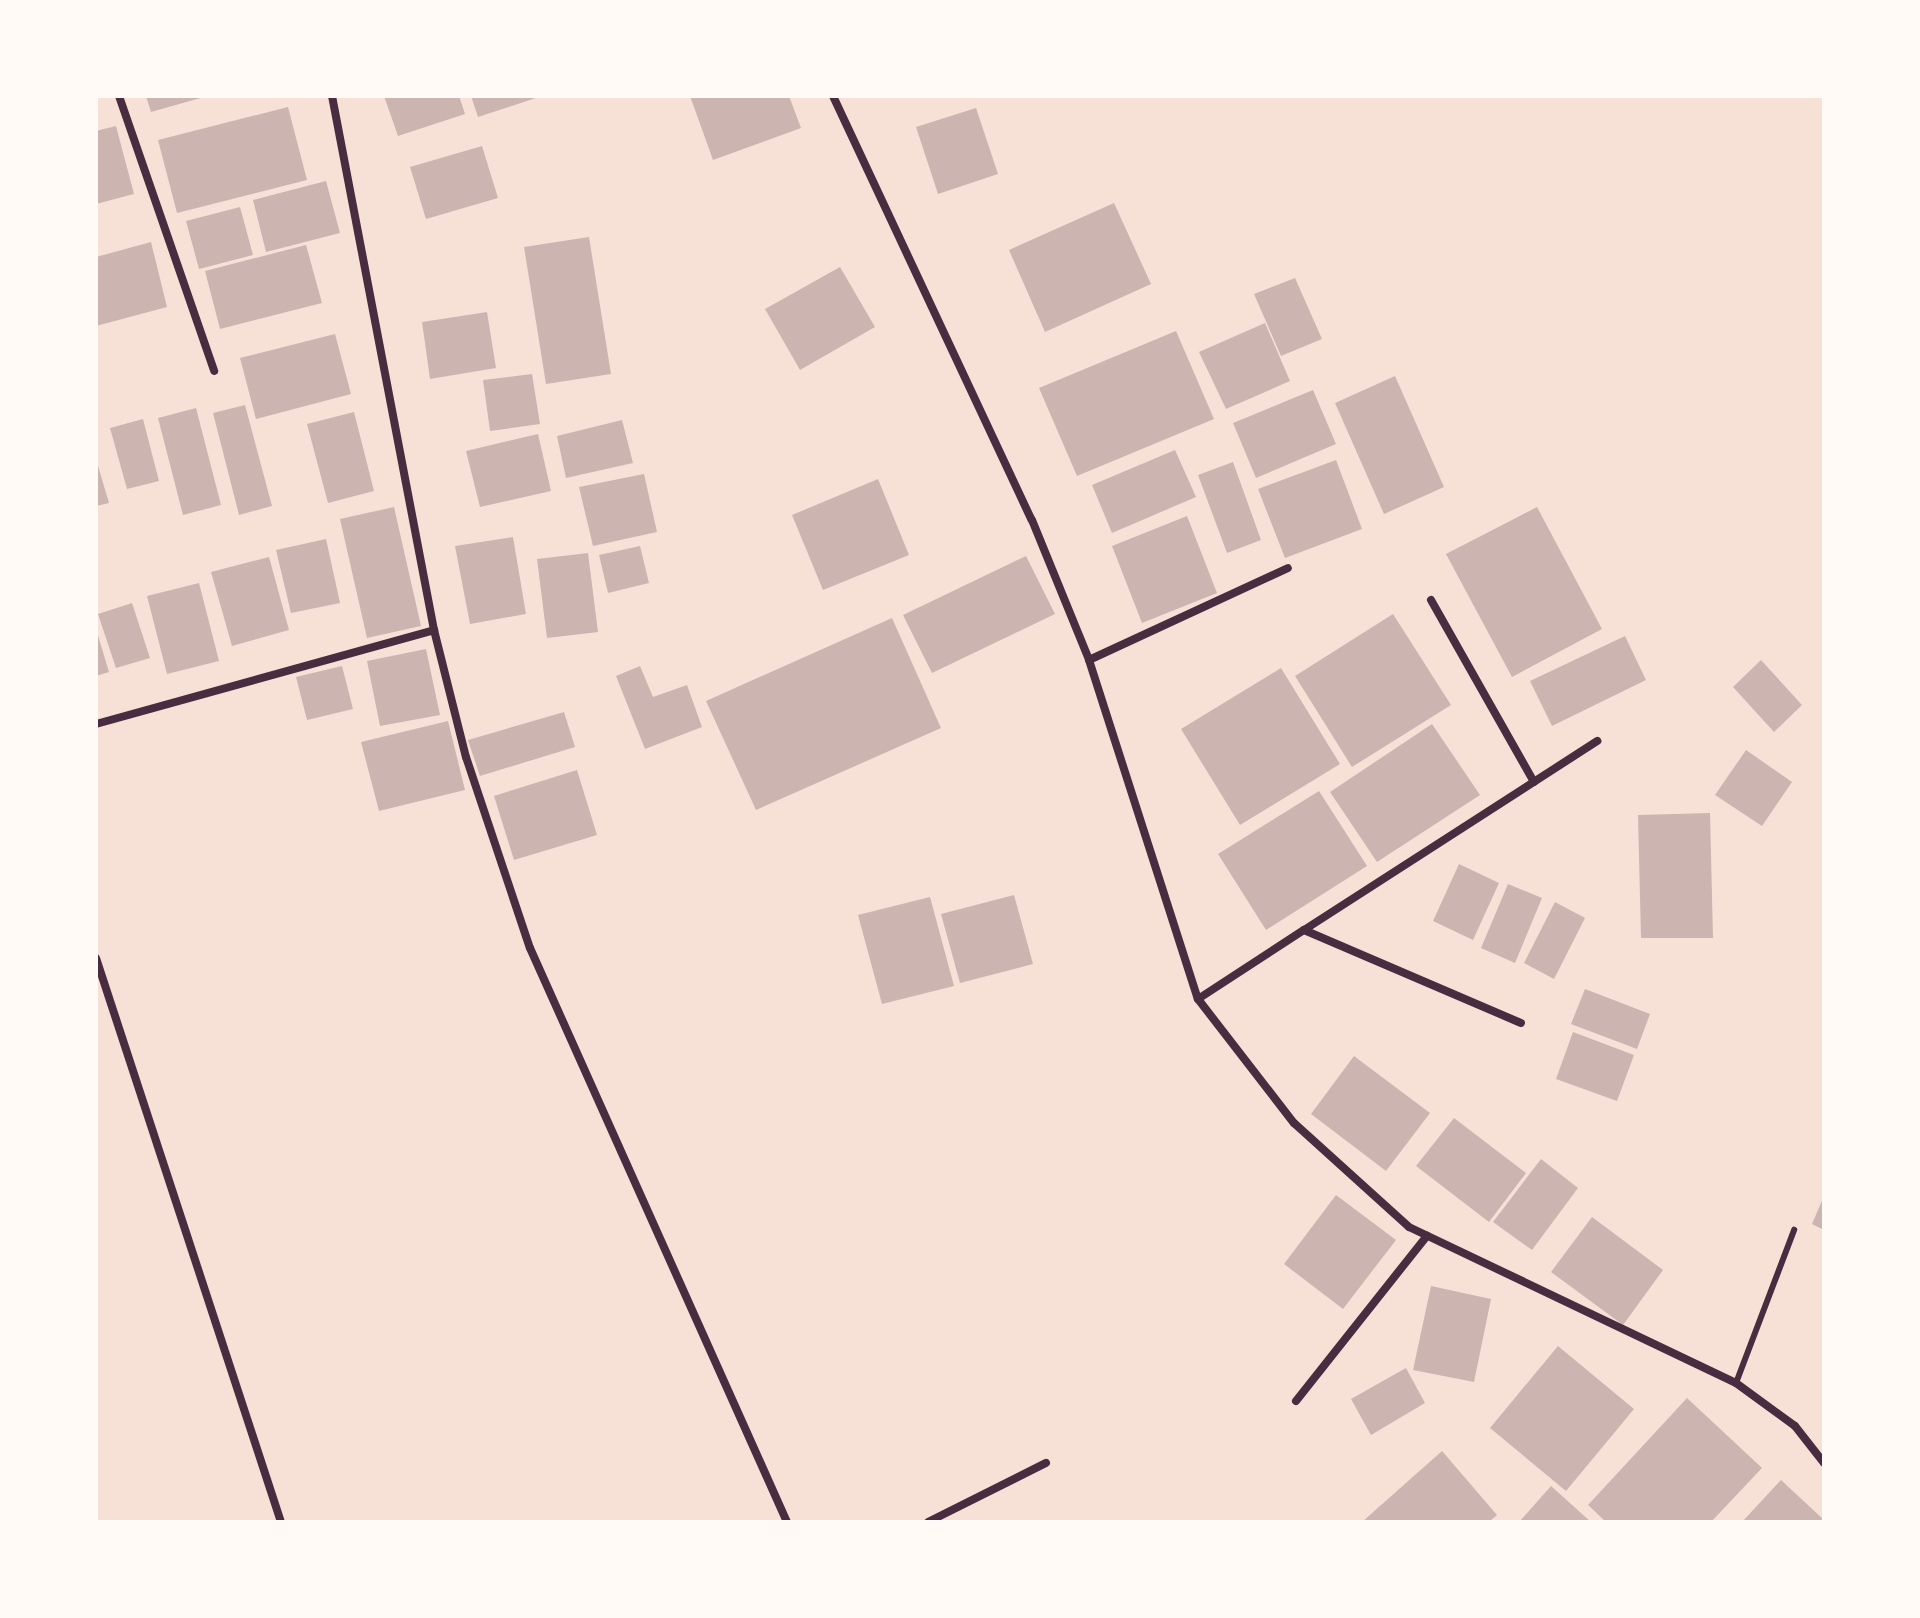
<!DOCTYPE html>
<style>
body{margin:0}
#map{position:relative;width:1920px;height:1618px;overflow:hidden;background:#f7e1d7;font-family:"Roboto Condensed",sans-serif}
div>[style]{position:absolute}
.building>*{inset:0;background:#ccb4b1}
.service>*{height:6px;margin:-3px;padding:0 3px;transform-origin:3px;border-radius:3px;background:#4a2c40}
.minor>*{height:8px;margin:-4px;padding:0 4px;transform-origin:4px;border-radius:4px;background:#4a2c40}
span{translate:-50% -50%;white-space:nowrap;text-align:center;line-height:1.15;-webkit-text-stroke:8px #fffaf5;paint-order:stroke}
.frame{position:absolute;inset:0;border:98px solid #fffaf5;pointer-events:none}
</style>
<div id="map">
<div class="building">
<i style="clip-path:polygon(146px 96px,203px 96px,204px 97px,151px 112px)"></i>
<i style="clip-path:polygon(384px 96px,459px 96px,465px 114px,398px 136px)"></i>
<i style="clip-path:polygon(471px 96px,539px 96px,539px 97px,478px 117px)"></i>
<i style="clip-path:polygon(690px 96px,789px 96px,801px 128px,713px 160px)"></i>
<i style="clip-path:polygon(288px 107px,307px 180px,177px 213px,158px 140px)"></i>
<i style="clip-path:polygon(976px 108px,998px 174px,938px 194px,916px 127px)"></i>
<i style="clip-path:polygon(116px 126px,134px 194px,96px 204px,96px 131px)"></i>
<i style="clip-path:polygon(482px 146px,498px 198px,426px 219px,410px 167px)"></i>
<i style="clip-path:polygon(326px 181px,340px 233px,266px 252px,253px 200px)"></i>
<i style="clip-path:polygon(1114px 203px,1151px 284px,1045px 332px,1009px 250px)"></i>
<i style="clip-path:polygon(240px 207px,253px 255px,199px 269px,186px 221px)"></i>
<i style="clip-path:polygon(589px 237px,611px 374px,546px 384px,524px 247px)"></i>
<i style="clip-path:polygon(151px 242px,167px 307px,96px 326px,96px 257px)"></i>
<i style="clip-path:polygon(306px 245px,322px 303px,220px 329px,205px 271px)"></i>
<i style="clip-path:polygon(840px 267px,875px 327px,800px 370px,765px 309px)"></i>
<i style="clip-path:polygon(1295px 278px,1322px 339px,1281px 356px,1254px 294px)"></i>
<i style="clip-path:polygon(487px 312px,496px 368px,430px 379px,422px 322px)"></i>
<i style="clip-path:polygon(1265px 323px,1290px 381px,1226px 409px,1199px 352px)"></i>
<i style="clip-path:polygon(1176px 331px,1214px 419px,1077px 476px,1039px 388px)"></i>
<i style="clip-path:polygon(335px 334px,351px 394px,256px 419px,240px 358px)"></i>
<i style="clip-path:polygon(532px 374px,540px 424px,490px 431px,483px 380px)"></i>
<i style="clip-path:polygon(1395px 376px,1444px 487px,1384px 514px,1335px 403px)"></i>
<i style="clip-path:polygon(1313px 390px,1336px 444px,1256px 478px,1233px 423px)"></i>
<i style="clip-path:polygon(245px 405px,272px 506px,239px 515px,213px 413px)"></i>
<i style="clip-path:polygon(196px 408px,221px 505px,183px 515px,158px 418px)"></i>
<i style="clip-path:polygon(354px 412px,374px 491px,328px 503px,307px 424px)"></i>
<i style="clip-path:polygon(143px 419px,159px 481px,127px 489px,110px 428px)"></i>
<i style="clip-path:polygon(622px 420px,633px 463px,566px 478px,557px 436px)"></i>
<i style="clip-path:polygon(538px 434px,551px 491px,480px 507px,466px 451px)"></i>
<i style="clip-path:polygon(1175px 450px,1196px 497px,1112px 533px,1092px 485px)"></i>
<i style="clip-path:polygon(96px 459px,109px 503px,96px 506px)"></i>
<i style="clip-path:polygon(1336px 460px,1362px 529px,1285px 558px,1258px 489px)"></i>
<i style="clip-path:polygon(1233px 462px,1261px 540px,1227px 553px,1198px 475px)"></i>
<i style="clip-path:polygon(644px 474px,657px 532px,593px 546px,579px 487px)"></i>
<i style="clip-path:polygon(878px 479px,909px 555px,823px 590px,792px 515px)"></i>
<i style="clip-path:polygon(394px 507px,421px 626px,367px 638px,340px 519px)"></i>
<i style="clip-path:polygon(1537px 507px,1602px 629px,1512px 677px,1446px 554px)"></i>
<i style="clip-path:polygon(1187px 516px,1217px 593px,1142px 623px,1112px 546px)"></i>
<i style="clip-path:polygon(513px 537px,526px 614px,470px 624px,455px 546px)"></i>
<i style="clip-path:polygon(326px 539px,340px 603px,291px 613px,276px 550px)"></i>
<i style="clip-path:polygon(640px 546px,649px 583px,608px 593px,599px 555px)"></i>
<i style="clip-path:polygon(588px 553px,598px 632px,547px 638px,537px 559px)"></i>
<i style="clip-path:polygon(1026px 556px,1055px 614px,932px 673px,903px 615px)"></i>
<i style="clip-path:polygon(269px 557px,289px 630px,232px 646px,211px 572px)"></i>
<i style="clip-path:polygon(199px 583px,219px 661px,167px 674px,147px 596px)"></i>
<i style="clip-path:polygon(132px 603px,150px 658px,116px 668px,98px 614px)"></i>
<i style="clip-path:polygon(1393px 614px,1451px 705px,1352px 767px,1295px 676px)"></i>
<i style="clip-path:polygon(892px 618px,941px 728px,756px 810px,706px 701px)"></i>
<i style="clip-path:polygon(96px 629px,109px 672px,96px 676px)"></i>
<i style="clip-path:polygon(1625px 636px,1646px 680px,1552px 726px,1530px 681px)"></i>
<i style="clip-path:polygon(426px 649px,440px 715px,380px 726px,367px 661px)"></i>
<i style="clip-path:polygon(1761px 660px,1802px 705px,1774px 732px,1733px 687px)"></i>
<i style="clip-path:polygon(342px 666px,353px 709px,307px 720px,296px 677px)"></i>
<i style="clip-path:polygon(640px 666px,653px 697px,687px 685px,702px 727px,645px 749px,616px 676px)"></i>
<i style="clip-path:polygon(1281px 668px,1340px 764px,1240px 825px,1181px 729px)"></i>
<i style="clip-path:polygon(564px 712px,575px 747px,480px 776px,468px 740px)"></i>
<i style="clip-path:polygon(448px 721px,465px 790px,379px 811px,361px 742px)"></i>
<i style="clip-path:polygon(1432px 724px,1480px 795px,1377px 862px,1330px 792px)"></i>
<i style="clip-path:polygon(1746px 750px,1792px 782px,1762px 826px,1715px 795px)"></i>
<i style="clip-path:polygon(577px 770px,597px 835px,514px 860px,494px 796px)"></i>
<i style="clip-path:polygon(1319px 791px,1367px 866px,1266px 930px,1218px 854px)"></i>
<i style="clip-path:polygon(1710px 813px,1713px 938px,1641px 938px,1638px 815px)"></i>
<i style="clip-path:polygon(1459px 864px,1499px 883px,1473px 940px,1433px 921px)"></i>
<i style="clip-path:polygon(1508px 884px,1542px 898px,1515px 963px,1481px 948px)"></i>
<i style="clip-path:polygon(1014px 895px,1033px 964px,960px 983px,941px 914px)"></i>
<i style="clip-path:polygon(930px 897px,954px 986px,882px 1004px,858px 915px)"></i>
<i style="clip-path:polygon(1555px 902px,1585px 918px,1554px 979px,1524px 963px)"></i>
<i style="clip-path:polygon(1585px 989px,1650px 1014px,1637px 1049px,1571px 1024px)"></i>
<i style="clip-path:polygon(1573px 1032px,1634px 1055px,1617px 1101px,1556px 1079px)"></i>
<i style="clip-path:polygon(1354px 1056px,1430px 1113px,1386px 1171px,1311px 1114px)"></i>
<i style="clip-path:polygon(1454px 1118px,1526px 1173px,1489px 1222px,1416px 1166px)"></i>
<i style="clip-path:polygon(1541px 1159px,1578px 1188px,1532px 1250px,1493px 1222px)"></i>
<i style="clip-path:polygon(1336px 1195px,1396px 1240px,1343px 1309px,1284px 1264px)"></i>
<i style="clip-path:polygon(1824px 1196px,1824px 1230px,1812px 1224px)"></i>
<i style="clip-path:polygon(1592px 1217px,1663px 1270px,1623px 1325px,1551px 1272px)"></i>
<i style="clip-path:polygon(1431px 1286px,1491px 1299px,1474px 1382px,1413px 1370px)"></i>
<i style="clip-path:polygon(1558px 1346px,1634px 1409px,1566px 1491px,1490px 1428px)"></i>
<i style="clip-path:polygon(1406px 1368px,1425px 1403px,1371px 1435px,1351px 1399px)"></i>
<i style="clip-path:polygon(1687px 1398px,1762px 1468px,1711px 1522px,1606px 1522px,1588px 1505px)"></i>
<i style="clip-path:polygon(1442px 1451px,1497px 1515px,1489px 1522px,1362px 1522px)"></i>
<i style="clip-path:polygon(1781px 1480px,1824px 1520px,1824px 1522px,1742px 1522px)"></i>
<i style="clip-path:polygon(1551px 1486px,1591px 1522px,1519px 1522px)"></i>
</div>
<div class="service">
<i style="left:1736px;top:1383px;width:164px;rotate:-69.2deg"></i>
</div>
<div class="minor">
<i style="left:119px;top:96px;width:291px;rotate:70.9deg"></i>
<i style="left:833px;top:96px;width:468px;rotate:64.9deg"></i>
<i style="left:1032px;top:520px;width:151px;rotate:67.8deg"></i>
<i style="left:1089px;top:660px;width:356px;rotate:72.2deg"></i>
<i style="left:1198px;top:999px;width:157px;rotate:52.3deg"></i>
<i style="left:1294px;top:1123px;width:155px;rotate:42.1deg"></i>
<i style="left:1409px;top:1227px;width:362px;rotate:25.5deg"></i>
<i style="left:1736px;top:1383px;width:73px;rotate:36.1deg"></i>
<i style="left:1795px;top:1426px;width:47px;rotate:51.9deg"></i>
<i style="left:1431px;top:600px;width:209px;rotate:60.5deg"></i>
<i style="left:434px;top:630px;width:131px;rotate:75.9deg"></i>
<i style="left:466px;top:757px;width:201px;rotate:71.5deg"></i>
<i style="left:530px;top:948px;width:629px;rotate:65.88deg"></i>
<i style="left:1089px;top:660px;width:219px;rotate:-24.8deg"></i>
<i style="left:96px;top:724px;width:351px;rotate:-15.5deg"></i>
<i style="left:434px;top:630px;width:544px;rotate:-100.81deg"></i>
<i style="left:1304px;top:930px;width:349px;rotate:-32.8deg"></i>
<i style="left:96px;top:958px;width:594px;rotate:71.84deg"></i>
<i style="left:1198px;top:999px;width:126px;rotate:-33.1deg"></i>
<i style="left:1304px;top:930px;width:236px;rotate:23.2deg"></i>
<i style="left:1296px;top:1401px;width:211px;rotate:-51.6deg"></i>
<i style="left:928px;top:1522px;width:132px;rotate:-26.6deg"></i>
</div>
<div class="frame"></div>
</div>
